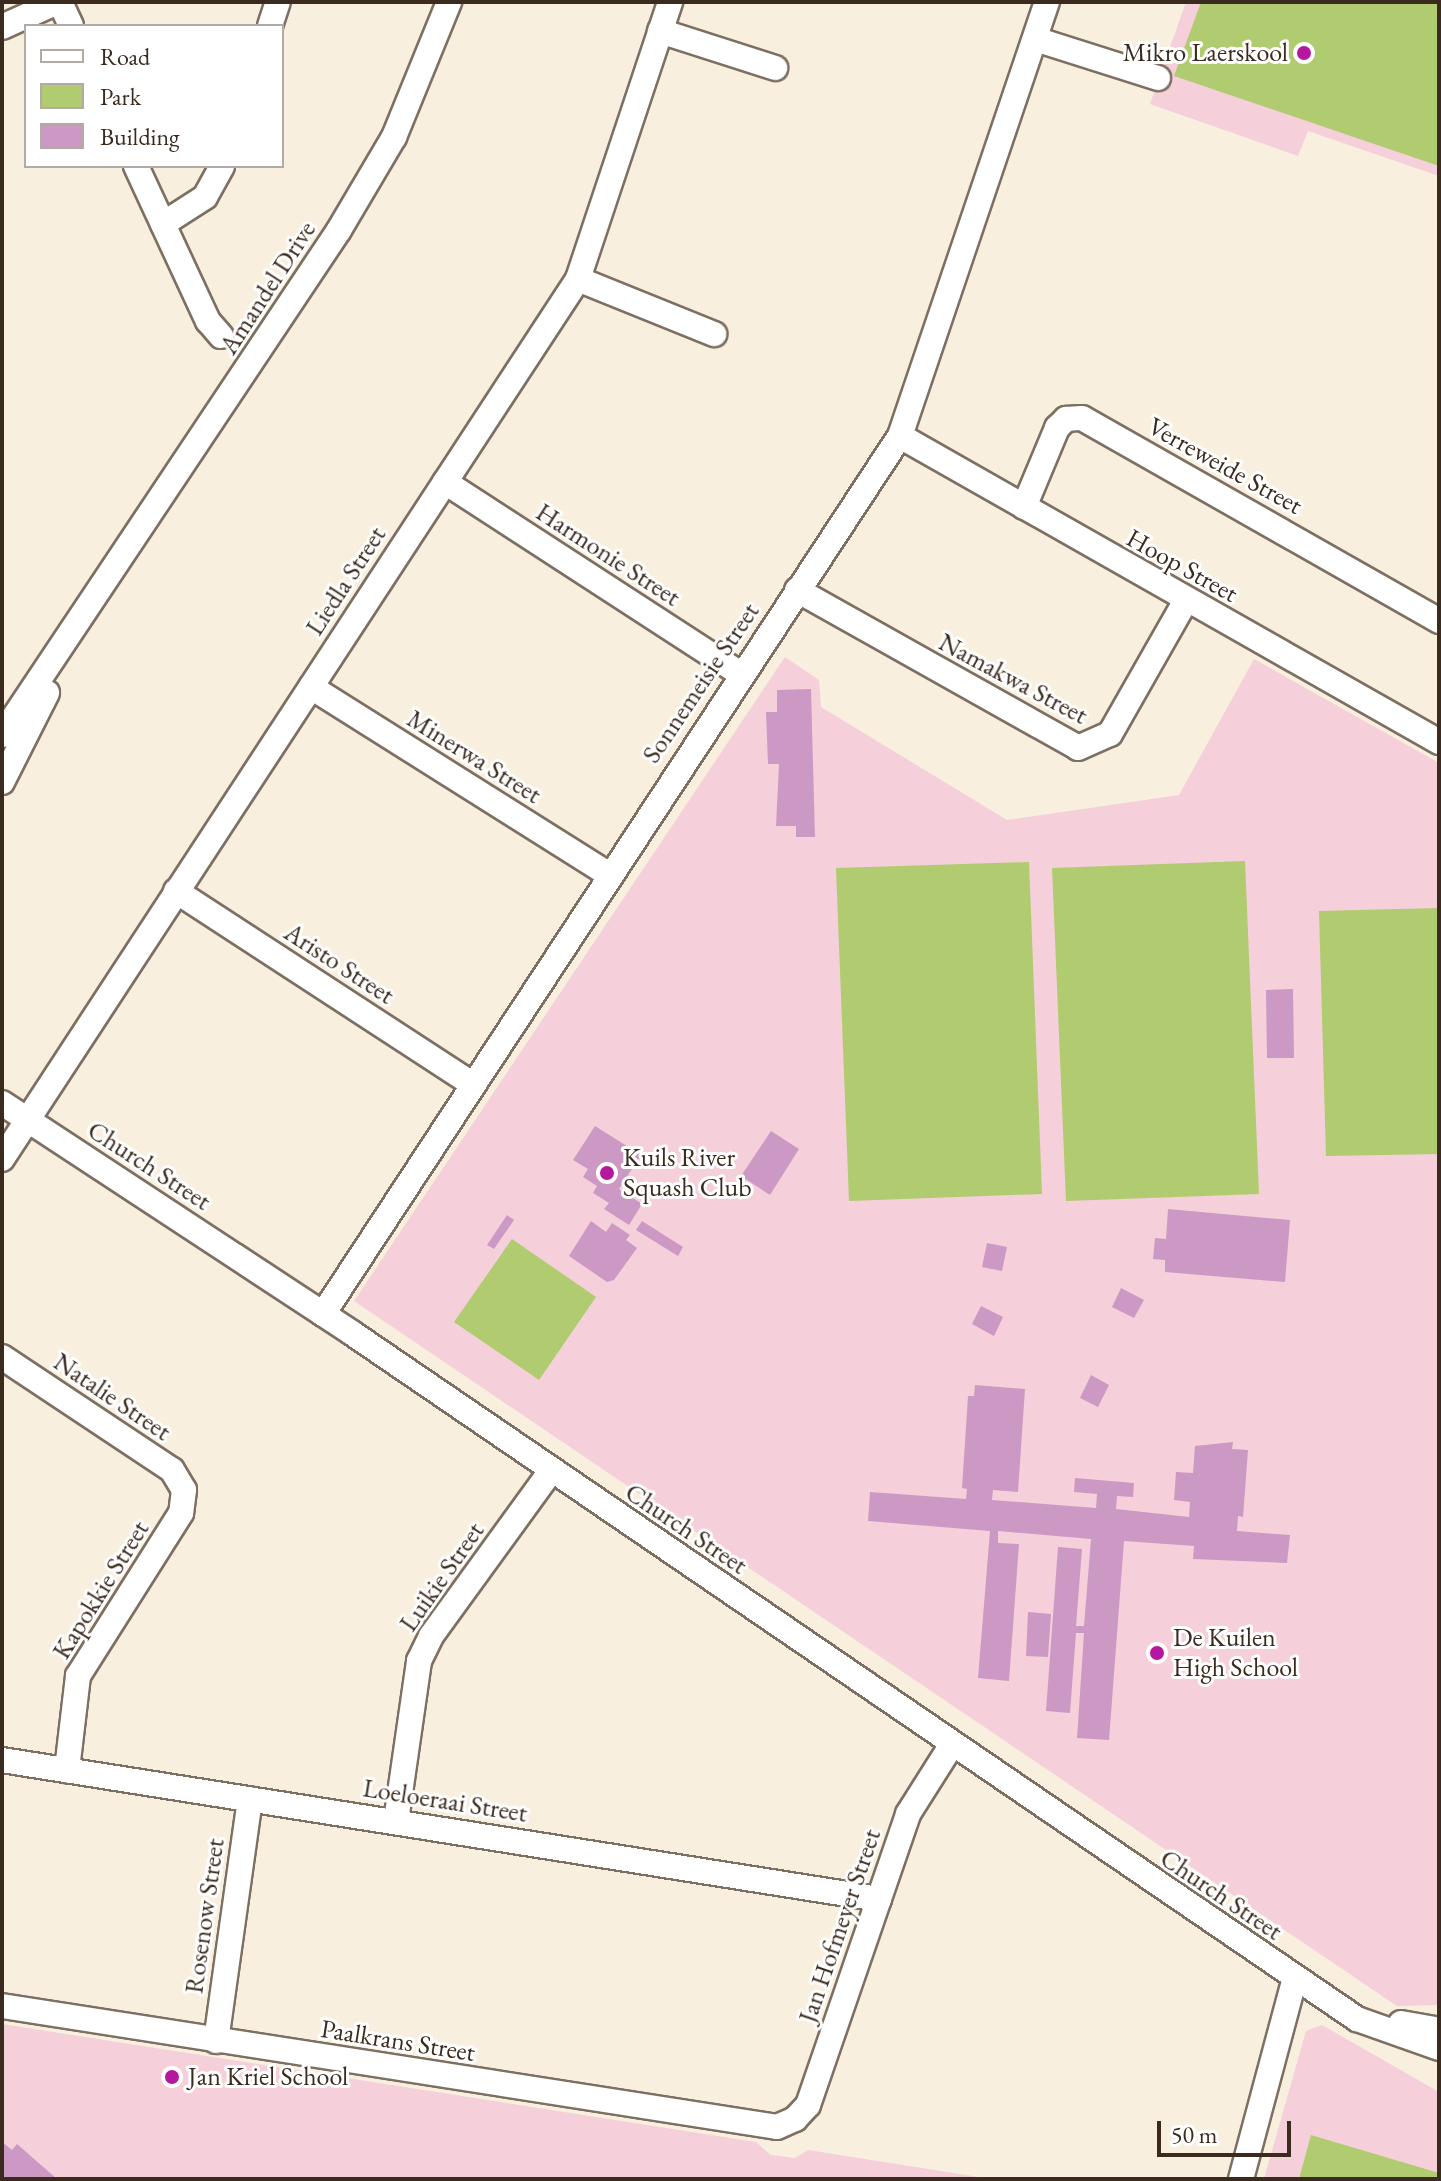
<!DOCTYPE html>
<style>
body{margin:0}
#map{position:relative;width:1441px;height:2181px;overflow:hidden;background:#f8efdf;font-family:"EB Garamond",serif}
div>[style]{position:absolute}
.built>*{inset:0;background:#f5cfd9}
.green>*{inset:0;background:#b1cb71}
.building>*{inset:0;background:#cc99c4}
.roads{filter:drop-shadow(2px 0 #7d6f62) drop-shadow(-2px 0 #7d6f62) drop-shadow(0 2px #7d6f62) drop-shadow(0 -2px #7d6f62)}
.minor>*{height:24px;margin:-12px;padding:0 12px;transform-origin:12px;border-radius:12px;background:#fff}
.dots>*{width:22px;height:22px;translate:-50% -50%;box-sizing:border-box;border:4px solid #fff;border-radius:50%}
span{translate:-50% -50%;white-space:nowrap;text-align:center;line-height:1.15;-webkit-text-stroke:6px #fff;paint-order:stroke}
.poi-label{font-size:26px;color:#3b2a1e}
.right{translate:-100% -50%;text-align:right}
.left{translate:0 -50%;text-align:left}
.street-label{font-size:26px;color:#3b2a1e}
.frame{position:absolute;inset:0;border:4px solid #3b2a1e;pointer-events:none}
.legend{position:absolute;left:24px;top:24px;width:260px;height:144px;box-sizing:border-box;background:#fff;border:2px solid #b1aaa5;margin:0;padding:10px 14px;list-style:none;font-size:24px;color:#3b2a1e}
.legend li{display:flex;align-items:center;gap:16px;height:40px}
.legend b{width:40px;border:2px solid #b1aaa5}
.scale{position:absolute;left:1157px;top:2121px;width:134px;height:36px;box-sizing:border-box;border:4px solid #3b2a1e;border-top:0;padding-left:10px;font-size:24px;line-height:28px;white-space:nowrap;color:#3b2a1e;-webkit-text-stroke:6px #fff;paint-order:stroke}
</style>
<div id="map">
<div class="built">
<i style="clip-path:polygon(1186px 2px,1439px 2px,1439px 176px,1308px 131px,1298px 156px,1150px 104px)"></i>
<i style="clip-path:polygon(785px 657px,819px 680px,821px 707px,1007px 820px,1179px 795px,1254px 659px,1439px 763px,1439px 2005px,1397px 2006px,354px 1301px)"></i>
<i style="clip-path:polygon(2px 2024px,756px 2142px,771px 2155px,795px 2158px,808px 2150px,991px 2179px,2px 2179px)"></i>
<i style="clip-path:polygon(1322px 2025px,1439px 2092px,1439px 2179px,1264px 2179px,1306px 2031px)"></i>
</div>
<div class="green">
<i style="clip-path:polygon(1201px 2px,1439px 2px,1439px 166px,1174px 76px)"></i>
<i style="clip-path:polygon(1245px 861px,1259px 1194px,1066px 1201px,1052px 868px)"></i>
<i style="clip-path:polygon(1029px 862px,1042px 1194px,849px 1201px,836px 868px)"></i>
<i style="clip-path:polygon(1439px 908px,1439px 1154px,1326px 1156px,1319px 911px)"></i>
<i style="clip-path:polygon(512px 1239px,596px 1297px,539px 1380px,454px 1322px)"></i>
<i style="clip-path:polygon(1311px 2135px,1439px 2173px,1439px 2179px,1299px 2179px)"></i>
</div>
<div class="building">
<i style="clip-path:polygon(811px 689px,815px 837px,796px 837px,796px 826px,776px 826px,779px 764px,768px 764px,766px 712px,777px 712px,777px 690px)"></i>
<i style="clip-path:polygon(1293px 989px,1294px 1058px,1267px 1058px,1266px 990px)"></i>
<i style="clip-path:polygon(595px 1126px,641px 1155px,619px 1189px,642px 1204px,629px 1225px,604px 1209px,609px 1203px,593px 1193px,597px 1186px,583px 1177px,588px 1169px,573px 1160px)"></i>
<i style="clip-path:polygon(771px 1131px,799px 1149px,770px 1195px,741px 1176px)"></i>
<i style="clip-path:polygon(1168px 1209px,1290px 1220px,1285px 1282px,1165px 1272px,1165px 1260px,1153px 1259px,1155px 1238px,1166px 1239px)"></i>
<i style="clip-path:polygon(507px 1215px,514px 1220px,494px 1249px,487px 1245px)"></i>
<i style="clip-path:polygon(591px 1221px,606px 1232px,612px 1223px,630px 1235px,626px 1240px,637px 1248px,614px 1280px,607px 1282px,569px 1256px)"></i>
<i style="clip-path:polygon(642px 1221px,683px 1247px,678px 1256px,636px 1230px)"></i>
<i style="clip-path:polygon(987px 1243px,1007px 1247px,1002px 1271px,982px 1267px)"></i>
<i style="clip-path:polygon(1121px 1288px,1144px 1300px,1134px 1318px,1112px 1307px)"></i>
<i style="clip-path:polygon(981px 1306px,1003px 1317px,994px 1336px,972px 1324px)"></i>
<i style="clip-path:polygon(1091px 1375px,1109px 1385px,1098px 1407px,1080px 1398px)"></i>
<i style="clip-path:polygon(975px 1385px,1025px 1389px,1018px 1492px,993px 1490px,992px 1500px,1096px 1508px,1097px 1494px,1074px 1492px,1075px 1478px,1134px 1483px,1133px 1497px,1117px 1496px,1116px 1509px,1189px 1517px,1190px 1502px,1174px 1500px,1176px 1472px,1193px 1473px,1195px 1446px,1233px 1442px,1232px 1449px,1248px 1450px,1243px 1517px,1238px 1516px,1237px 1531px,1290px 1535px,1287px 1563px,1193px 1559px,1194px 1546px,1124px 1541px,1109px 1740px,1077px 1738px,1084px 1633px,1076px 1633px,1070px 1713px,1046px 1711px,1058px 1547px,1082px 1549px,1076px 1626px,1084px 1626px,1091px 1539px,998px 1531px,998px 1543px,1019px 1544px,1009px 1681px,978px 1678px,990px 1531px,868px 1521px,870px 1492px,966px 1499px,967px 1489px,962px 1488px,968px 1396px,974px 1396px)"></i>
<i style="clip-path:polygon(1028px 1612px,1051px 1614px,1048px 1657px,1026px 1656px)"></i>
<i style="clip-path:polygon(2px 2142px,12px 2150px,17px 2144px,57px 2179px,2px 2179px)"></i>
</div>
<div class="roads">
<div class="minor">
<i style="left:60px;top:2px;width:26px;rotate:65deg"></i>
<i style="left:270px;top:26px;width:25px;rotate:-72deg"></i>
<i style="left:2px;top:27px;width:60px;rotate:-24.4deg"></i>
<i style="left:660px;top:31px;width:121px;rotate:17.8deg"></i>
<i style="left:1035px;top:39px;width:129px;rotate:17.6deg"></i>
<i style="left:136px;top:166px;width:171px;rotate:65.1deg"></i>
<i style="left:208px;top:321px;width:20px;rotate:49deg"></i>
<i style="left:163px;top:224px;width:50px;rotate:-32.7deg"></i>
<i style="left:205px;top:197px;width:35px;rotate:-61deg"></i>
<i style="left:578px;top:279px;width:147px;rotate:22deg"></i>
<i style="left:900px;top:436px;width:620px;rotate:29.58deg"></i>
<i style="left:445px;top:482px;width:353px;rotate:33deg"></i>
<i style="left:1024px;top:507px;width:86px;rotate:-67.3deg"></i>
<i style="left:1057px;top:428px;width:13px;rotate:-45deg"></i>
<i style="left:1066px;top:419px;width:16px;rotate:-4deg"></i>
<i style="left:1082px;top:418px;width:411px;rotate:29.6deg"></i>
<i style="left:797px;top:590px;width:322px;rotate:29.3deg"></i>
<i style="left:1078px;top:748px;width:35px;rotate:-24deg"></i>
<i style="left:1110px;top:734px;width:154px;rotate:-60.4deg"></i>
<i style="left:311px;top:687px;width:351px;rotate:32.2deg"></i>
<i style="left:2px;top:735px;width:607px;rotate:-56.28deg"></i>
<i style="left:339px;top:230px;width:108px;rotate:-59.4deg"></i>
<i style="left:394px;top:137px;width:146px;rotate:-67.8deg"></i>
<i style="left:2px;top:782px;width:100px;rotate:-63.2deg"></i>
<i style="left:176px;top:891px;width:352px;rotate:33.1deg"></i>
<i style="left:2px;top:1103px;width:419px;rotate:33.3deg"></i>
<i style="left:352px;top:1333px;width:1217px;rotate:34.32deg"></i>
<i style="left:1357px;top:2019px;width:87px;rotate:19.5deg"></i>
<i style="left:2px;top:1159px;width:1052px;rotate:-56.79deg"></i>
<i style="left:578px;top:279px;width:292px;rotate:-71.6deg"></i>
<i style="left:323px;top:1314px;width:1051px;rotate:-56.69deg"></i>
<i style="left:900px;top:436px;width:458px;rotate:-71.3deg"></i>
<i style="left:2px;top:1357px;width:204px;rotate:33.6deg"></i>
<i style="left:172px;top:1470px;width:23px;rotate:59deg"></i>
<i style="left:184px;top:1490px;width:23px;rotate:97deg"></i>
<i style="left:181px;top:1513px;width:193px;rotate:122.3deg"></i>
<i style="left:78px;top:1676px;width:95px;rotate:96.7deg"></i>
<i style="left:2px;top:1760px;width:888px;rotate:9.01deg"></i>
<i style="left:396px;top:1821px;width:162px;rotate:-81.8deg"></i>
<i style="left:419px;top:1661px;width:28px;rotate:-64deg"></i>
<i style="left:431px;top:1636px;width:203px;rotate:-54deg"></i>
<i style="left:2px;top:2006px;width:784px;rotate:8.87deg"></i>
<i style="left:777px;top:2127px;width:20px;rotate:-24deg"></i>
<i style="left:795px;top:2119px;width:19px;rotate:-47deg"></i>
<i style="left:808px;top:2105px;width:308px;rotate:-71deg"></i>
<i style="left:908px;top:1814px;width:80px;rotate:-57.7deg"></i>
<i style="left:1401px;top:2023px;width:39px;rotate:10deg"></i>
<i style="left:216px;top:2041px;width:244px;rotate:-82deg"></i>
<i style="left:1241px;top:2179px;width:208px;rotate:-75deg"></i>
</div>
</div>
<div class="dots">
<i style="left:1304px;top:53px;background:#b5179e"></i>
<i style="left:607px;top:1173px;background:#b5179e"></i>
<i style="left:1157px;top:1653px;background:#b5179e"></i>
<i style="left:172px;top:2077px;background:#b5179e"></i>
</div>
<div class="poi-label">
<span class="right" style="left:1288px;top:53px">Mikro Laerskool</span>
<span class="left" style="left:623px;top:1173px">Kuils River<br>Squash Club</span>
<span class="left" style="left:1173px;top:1653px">De Kuilen<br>High School</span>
<span class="left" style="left:188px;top:2077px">Jan Kriel School</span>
</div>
<div class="street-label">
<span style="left:268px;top:288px;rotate:-57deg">Amandel Drive</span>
<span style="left:1225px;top:466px;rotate:29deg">Verreweide Street</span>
<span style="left:608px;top:555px;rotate:33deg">Harmonie Street</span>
<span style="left:1182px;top:566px;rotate:29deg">Hoop Street</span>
<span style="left:346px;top:581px;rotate:-57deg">Liedla Street</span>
<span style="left:1013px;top:679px;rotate:28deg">Namakwa Street</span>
<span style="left:701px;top:683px;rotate:-56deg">Sonnemeisie Street</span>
<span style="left:474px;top:757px;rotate:32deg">Minerwa Street</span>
<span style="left:339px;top:964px;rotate:33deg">Aristo Street</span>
<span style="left:149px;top:1166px;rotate:33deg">Church Street</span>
<span style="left:112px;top:1397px;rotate:34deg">Natalie Street</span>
<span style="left:686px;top:1529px;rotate:34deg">Church Street</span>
<span style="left:442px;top:1577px;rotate:-55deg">Luikie Street</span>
<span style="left:101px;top:1590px;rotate:-58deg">Kapokkie Street</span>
<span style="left:445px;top:1801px;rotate:9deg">Loeloeraai Street</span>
<span style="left:1221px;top:1895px;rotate:34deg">Church Street</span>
<span style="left:205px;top:1916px;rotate:-82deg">Rosenow Street</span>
<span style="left:840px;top:1926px;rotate:-71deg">Jan Hofmeyer Street</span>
<span style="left:398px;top:2041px;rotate:9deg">Paalkrans Street</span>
</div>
<div class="frame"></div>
<ul class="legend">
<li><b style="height:10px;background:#fff"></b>Road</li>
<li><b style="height:22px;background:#b1cb71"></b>Park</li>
<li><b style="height:22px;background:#cc99c4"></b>Building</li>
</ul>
<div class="scale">50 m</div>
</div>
